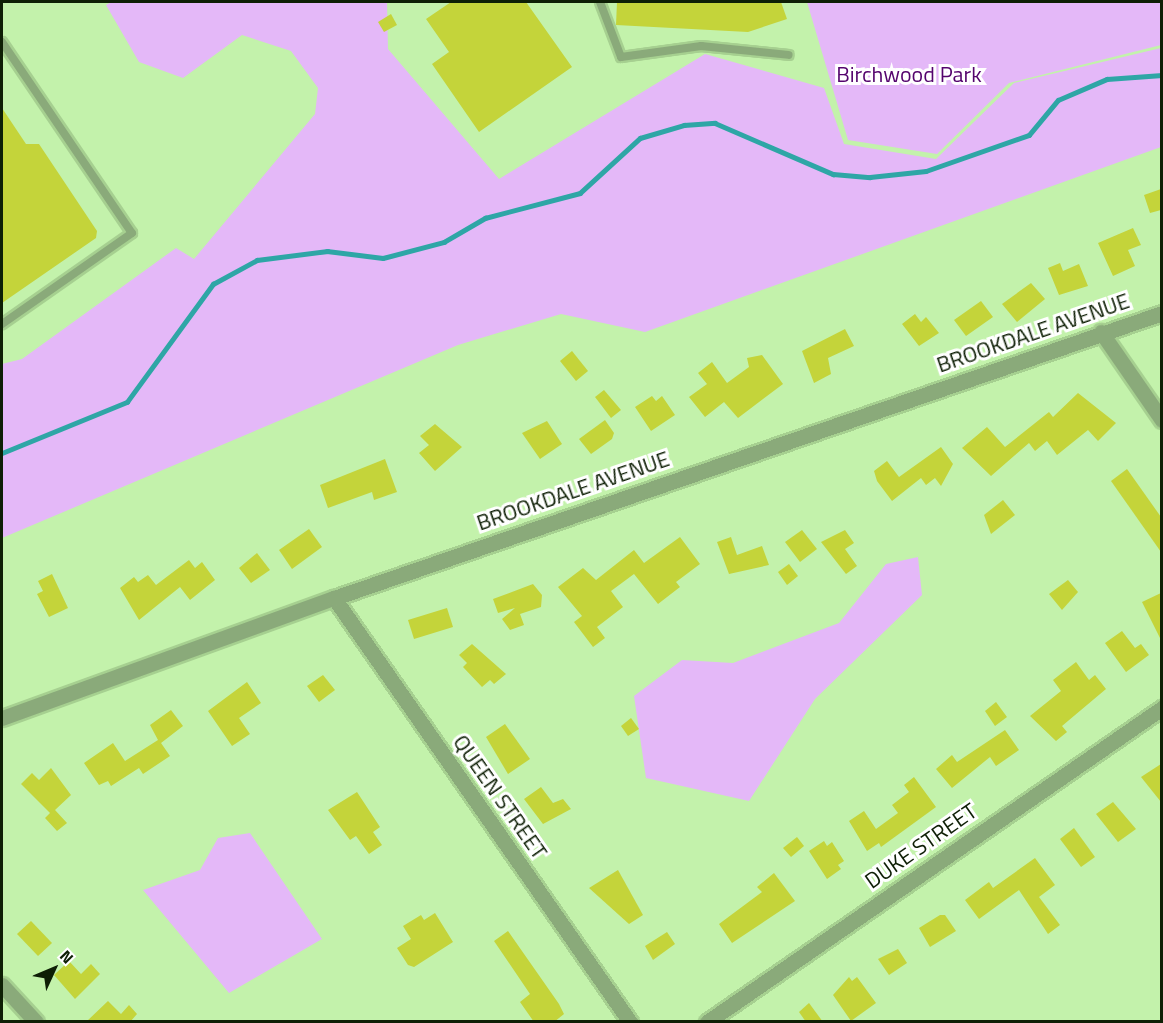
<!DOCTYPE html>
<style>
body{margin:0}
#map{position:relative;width:1163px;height:1023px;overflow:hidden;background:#c3f2ab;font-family:"Titillium Web",sans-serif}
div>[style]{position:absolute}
.green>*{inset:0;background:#e4b8f8}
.stream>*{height:4.5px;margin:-2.25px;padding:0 2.25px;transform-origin:2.25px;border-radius:2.25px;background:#2ea6a6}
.building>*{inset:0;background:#c4d43a}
.roads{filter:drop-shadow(2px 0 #a6d090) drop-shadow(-2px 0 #a6d090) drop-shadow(0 2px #a6d090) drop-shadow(0 -2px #a6d090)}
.lane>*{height:8px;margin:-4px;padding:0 4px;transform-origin:4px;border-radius:4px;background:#8aaa7a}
.street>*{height:15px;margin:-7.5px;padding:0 7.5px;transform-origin:7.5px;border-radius:7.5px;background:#8aaa7a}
span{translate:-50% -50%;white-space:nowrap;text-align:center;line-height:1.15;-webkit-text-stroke:6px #fff;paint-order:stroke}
.park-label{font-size:22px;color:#54046d}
.street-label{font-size:22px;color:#0e1f05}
.frame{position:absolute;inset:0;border:3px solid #0e1f05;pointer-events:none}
.north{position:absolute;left:24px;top:939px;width:60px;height:60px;-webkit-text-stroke:4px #fff;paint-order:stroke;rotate:46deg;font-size:16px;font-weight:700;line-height:24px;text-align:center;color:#0e1f05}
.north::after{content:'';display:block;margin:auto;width:21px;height:27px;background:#0e1f05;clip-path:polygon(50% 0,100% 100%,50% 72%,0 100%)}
</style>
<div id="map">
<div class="green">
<i style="clip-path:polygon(111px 2px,387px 2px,388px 49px,499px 179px,705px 54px,824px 88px,844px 144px,936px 159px,1014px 83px,1161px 48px,1161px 147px,645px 332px,561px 314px,458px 345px,2px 538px,2px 364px,22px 359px,176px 248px,194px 259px,315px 114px,318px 88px,291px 51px,242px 35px,183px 78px,139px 62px,106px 5px)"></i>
<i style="clip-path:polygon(807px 2px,1161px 2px,1161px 45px,1009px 83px,937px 154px,848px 140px)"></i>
<i style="clip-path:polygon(918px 557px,922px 595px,815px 699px,749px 801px,646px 778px,634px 696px,682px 660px,733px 663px,839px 623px,886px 564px)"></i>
<i style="clip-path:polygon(250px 833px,322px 939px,229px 993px,143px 890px,200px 870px,218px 838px)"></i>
</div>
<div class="stream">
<i style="left:2px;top:453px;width:135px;rotate:-22.2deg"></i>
<i style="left:127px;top:402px;width:146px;rotate:-53.9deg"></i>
<i style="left:213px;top:284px;width:50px;rotate:-28.6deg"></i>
<i style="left:257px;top:260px;width:71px;rotate:-7.3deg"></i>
<i style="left:327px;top:251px;width:56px;rotate:7.1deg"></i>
<i style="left:383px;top:258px;width:63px;rotate:-14.7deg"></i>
<i style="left:444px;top:242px;width:48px;rotate:-30.3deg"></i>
<i style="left:485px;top:218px;width:98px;rotate:-14.7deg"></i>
<i style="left:580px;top:193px;width:81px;rotate:-42.5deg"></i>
<i style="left:640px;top:138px;width:46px;rotate:-16.5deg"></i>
<i style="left:684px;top:125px;width:31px;rotate:-4deg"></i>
<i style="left:715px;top:123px;width:129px;rotate:23.4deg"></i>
<i style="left:833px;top:174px;width:37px;rotate:5deg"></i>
<i style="left:870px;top:177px;width:56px;rotate:-6.1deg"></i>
<i style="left:926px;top:171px;width:109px;rotate:-19.3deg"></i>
<i style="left:1029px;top:135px;width:45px;rotate:-50.4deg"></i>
<i style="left:1058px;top:100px;width:53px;rotate:-23.2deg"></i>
<i style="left:1107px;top:79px;width:55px;rotate:-4.2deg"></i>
</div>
<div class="building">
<i style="clip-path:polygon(451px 2px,526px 2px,572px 67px,479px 132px,432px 64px,449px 52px,426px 19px)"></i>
<i style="clip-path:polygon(617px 2px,781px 2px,787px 19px,748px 32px,616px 25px)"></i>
<i style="clip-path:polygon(391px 14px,397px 25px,384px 32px,378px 22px)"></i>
<i style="clip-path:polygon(2px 108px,26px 144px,39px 144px,97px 231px,96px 238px,2px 303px)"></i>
<i style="clip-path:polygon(1161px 189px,1161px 210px,1150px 213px,1144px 195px)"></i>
<i style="clip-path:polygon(1133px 228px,1141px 245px,1128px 250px,1135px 266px,1113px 276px,1098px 243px)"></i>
<i style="clip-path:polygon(1060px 263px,1063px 271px,1079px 264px,1088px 286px,1059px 295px,1048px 268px)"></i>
<i style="clip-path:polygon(1031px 283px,1045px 299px,1017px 322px,1002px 304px)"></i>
<i style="clip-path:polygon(981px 301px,993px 317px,966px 336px,954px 320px)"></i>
<i style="clip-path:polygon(915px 314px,921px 322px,926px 317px,939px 333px,919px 346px,902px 324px)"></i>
<i style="clip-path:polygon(845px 329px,854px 346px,828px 358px,831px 374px,814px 383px,802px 351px)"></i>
<i style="clip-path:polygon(572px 351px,588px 371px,576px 381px,560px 361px)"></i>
<i style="clip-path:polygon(762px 355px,783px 384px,738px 418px,724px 402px,705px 417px,689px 397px,707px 384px,698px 373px,712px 362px,727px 383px,749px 367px,747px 358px)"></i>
<i style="clip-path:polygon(604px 390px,621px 410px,611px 418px,595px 397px)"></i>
<i style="clip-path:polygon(1078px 393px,1116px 423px,1098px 441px,1088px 430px,1057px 455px,1047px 441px,1035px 451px,1029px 443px,991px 476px,962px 448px,987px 427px,1005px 447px,1049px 412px,1053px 417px)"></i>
<i style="clip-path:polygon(652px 396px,656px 401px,662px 396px,675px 415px,651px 431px,635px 407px)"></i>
<i style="clip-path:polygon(605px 420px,614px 433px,612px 439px,591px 454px,579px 439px)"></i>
<i style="clip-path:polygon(547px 421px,562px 444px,540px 459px,522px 433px)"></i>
<i style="clip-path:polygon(435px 424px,462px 447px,435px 471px,419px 453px,429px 445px,420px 436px)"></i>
<i style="clip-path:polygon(941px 447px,953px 464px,941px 486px,935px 478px,926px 485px,921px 478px,892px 501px,877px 481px,874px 471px,887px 461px,899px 477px)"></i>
<i style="clip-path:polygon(385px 459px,397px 492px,374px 500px,372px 492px,328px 508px,320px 485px)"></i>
<i style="clip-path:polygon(1127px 469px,1161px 517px,1161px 552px,1111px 481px)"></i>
<i style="clip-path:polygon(1003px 500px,1015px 515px,991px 534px,984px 515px)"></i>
<i style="clip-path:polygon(309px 529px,322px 547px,292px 569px,279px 550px)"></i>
<i style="clip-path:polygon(802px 530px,817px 549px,800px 562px,785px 542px)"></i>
<i style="clip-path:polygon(845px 530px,854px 543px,845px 549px,857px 566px,846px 574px,821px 542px)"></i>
<i style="clip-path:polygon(680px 537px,700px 564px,676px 582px,680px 587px,658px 604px,634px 574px,611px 591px,623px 607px,597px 627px,605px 638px,593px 647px,574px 622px,582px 616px,558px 587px,583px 568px,596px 580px,634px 550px,644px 563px)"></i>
<i style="clip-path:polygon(731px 537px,737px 555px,762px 546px,769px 565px,729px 574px,717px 542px)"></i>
<i style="clip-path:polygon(257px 553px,270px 570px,251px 583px,239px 568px)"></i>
<i style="clip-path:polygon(189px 560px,195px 568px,202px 562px,215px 580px,190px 600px,180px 587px,139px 620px,120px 588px,134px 577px,138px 582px,148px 575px,156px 585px)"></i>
<i style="clip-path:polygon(789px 564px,798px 576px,787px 585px,778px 572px)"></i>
<i style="clip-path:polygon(52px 574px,68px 608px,49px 617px,37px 594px,43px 591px,38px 581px)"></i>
<i style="clip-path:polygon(1068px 580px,1078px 592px,1062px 610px,1049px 594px)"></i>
<i style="clip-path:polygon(533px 584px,542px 595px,541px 607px,520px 614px,524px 625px,510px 630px,502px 619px,515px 608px,498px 613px,493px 599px)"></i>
<i style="clip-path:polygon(1161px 593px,1161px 640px,1142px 602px)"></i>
<i style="clip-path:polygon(447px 608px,453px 627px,414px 639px,408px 620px)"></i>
<i style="clip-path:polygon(1122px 631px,1135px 648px,1141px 644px,1149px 655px,1126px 672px,1105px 643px)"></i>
<i style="clip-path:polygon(472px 644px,506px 674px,494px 684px,490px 680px,482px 687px,463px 667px,467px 663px,459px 655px)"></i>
<i style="clip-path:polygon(1076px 662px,1089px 680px,1095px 675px,1106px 689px,1062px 726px,1067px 732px,1056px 741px,1030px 716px,1061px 691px,1053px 680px)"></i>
<i style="clip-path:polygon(323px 675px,335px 690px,319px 702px,307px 686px)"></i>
<i style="clip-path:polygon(247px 682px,261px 703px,239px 718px,250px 734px,232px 746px,208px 711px)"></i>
<i style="clip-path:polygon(996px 702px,1007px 717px,995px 726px,985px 711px)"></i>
<i style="clip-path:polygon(171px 710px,183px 726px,161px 743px,170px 756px,143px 774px,139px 768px,111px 786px,108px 781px,99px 785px,84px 763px,113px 743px,125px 761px,158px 740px,150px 725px)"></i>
<i style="clip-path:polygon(631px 718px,639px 729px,628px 736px,621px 726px)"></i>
<i style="clip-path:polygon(505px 724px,530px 759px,508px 774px,486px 737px)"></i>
<i style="clip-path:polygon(1005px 730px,1019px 750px,996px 766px,990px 757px,952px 788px,936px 769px,952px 755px,957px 762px)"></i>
<i style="clip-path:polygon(1161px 764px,1161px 802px,1141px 777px)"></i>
<i style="clip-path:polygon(51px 768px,71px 795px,55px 810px,67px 823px,57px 831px,45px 818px,50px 813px,21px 784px,32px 773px,39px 780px)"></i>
<i style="clip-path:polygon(914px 777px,936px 807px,881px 847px,879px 843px,867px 851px,849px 821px,864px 811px,876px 829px,898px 813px,892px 805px,909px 792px,904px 785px)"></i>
<i style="clip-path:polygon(541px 787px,553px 803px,563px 799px,571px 809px,543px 824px,524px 799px)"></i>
<i style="clip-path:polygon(357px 792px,380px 827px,373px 832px,382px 845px,369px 854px,356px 836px,350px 840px,328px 810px)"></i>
<i style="clip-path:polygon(1113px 802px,1136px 829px,1118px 842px,1096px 814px)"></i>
<i style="clip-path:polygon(1074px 828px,1095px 857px,1081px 867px,1060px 839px)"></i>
<i style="clip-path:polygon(797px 837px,804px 846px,791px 857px,783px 848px)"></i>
<i style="clip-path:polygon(824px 841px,827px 846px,832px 842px,844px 861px,838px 865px,841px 869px,827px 879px,809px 851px)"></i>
<i style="clip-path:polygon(1035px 858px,1055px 885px,1039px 897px,1060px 925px,1048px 934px,1019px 890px,979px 919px,965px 900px,989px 882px,993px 888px)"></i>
<i style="clip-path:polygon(618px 870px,643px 915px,629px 924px,589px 888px)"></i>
<i style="clip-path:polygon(774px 873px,795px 901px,732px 943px,719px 924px,762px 892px,757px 887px)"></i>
<i style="clip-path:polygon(435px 913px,453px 942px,414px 967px,408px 965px,397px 948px,411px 939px,403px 926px,421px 915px,424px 920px)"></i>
<i style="clip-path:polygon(940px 915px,945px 915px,956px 931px,930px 947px,919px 928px)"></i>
<i style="clip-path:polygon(31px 921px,52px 943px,38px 956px,17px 934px)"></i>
<i style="clip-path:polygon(508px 931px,559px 1004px,564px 1014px,554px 1022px,534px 1022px,520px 1002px,530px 994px,494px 941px)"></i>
<i style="clip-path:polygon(667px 932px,675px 944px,653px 960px,645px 946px)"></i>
<i style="clip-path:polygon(898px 949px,907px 963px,889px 975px,878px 959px)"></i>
<i style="clip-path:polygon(69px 961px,81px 974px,91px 964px,100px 974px,75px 999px,54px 975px)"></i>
<i style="clip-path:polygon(849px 977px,852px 981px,857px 977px,876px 1003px,851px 1021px,833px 995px)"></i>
<i style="clip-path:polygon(108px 1001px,121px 1014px,129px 1005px,137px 1014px,130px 1022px,86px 1022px)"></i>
<i style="clip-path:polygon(809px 1003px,823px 1022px,806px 1022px,799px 1012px)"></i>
</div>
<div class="roads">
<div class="lane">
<i style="left:600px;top:2px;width:59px;rotate:69.1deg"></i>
<i style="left:621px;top:57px;width:81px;rotate:-7.8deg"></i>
<i style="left:701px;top:46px;width:88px;rotate:5.8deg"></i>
<i style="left:2px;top:42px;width:231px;rotate:55.8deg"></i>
<i style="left:132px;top:233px;width:159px;rotate:145deg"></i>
</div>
<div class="street">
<i style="left:1101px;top:332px;width:107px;rotate:55.3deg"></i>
<i style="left:334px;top:598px;width:517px;rotate:55.08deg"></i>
<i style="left:2px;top:718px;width:353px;rotate:-19.9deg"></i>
<i style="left:334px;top:598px;width:876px;rotate:-18.99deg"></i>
<i style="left:2px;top:985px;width:50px;rotate:47.4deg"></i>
<i style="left:707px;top:1022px;width:553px;rotate:-34.61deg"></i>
</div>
</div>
<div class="park-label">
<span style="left:909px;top:75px">Birchwood Park</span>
</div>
<div class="street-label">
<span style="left:1033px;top:333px;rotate:-19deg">BROOKDALE AVENUE</span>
<span style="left:573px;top:491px;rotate:-19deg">BROOKDALE AVENUE</span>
<span style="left:500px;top:797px;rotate:55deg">QUEEN STREET</span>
<span style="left:921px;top:846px;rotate:-35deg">DUKE STREET</span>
</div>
<div class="frame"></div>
<div class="north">N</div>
</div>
